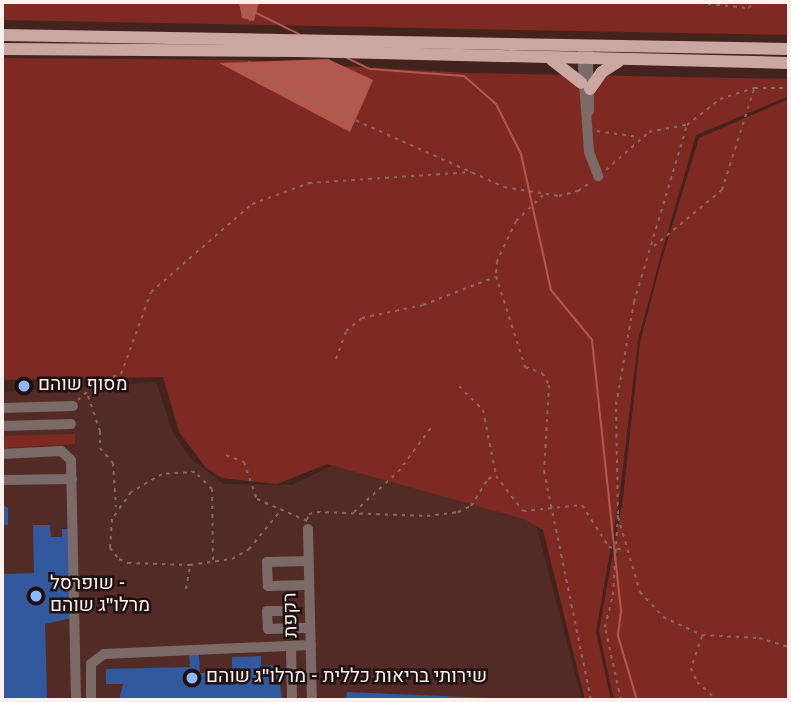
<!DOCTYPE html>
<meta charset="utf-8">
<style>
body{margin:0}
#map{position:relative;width:791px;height:702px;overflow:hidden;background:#42231e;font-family:Overpass,Heebo,sans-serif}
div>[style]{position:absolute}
.built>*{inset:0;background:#522b26}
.green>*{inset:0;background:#7e2a22}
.water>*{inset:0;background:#b2584c}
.stream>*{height:2px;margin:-1px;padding:0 1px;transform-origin:1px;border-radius:1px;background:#b2584c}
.building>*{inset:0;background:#32599d}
.path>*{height:2px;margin-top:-1px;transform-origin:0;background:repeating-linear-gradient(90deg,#836a66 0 3.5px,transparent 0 8.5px)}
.minor>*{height:10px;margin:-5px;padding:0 5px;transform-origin:5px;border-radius:5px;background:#7b6a67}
.major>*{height:12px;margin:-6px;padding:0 6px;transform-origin:6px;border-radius:6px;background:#caa7a1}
.dots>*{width:19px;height:19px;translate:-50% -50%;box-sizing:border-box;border:4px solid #1f110f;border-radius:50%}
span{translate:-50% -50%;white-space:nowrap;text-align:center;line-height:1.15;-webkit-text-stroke:5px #1f110f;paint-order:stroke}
.poi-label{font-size:19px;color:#fdf0ee}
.left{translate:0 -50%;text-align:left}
.street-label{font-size:19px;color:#fdf0ee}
.frame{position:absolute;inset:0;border:4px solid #fdf0ee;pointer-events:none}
</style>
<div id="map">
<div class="built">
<i style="clip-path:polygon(156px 382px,173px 433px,191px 459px,224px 484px,292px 485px,344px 460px,534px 517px,582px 700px,2px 700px,2px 392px)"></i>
</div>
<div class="green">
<i style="clip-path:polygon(2px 2px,789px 2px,789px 35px,2px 20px)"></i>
<i style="clip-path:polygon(2px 58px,241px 60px,465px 73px,789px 79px,789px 96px,696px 135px,661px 255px,638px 340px,619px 500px,596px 632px,611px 700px,585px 700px,543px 530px,524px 519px,327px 464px,277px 484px,222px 478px,206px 468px,179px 432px,163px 377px,2px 380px)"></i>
<i style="clip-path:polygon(789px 99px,789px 700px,614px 700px,599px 631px,623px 498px,640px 343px,661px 262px,699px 138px)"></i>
<i style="clip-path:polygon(75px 434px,75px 444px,2px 448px,2px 436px)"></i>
</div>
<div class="water">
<i style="clip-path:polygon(239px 2px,259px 2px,254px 21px,242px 18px)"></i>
<i style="clip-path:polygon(328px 59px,373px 80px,350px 132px,219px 63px)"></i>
</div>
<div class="stream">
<i style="left:256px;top:13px;width:48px;rotate:26deg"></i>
<i style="left:347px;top:58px;width:25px;rotate:26deg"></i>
<i style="left:370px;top:69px;width:94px;rotate:4.3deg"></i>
<i style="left:464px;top:76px;width:43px;rotate:41.2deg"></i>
<i style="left:496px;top:104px;width:56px;rotate:63.4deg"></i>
<i style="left:521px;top:154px;width:139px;rotate:77.6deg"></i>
<i style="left:551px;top:290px;width:65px;rotate:50.6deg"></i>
<i style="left:592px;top:340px;width:273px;rotate:83.9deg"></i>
<i style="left:621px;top:611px;width:25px;rotate:97deg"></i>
<i style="left:618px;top:636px;width:67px;rotate:73.5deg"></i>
</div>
<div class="building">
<i style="clip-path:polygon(2px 504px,8px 508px,8px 525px,2px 525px)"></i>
<i style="clip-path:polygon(33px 525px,50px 525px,51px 537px,62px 537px,62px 529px,69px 529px,72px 618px,45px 624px,47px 700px,2px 700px,2px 574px,34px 573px)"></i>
<i style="clip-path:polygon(189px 654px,199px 654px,200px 673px,232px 672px,232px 657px,261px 656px,261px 666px,278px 665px,282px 700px,119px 700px,123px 684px,106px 684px,106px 669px,190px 667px)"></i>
<i style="clip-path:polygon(347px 692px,490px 698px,490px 700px,346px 700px)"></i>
</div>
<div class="path">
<i style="left:248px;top:2px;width:19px;rotate:84deg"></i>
<i style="left:315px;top:2px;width:115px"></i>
<i style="left:691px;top:2px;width:57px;rotate:6deg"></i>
<i style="left:748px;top:8px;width:12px;rotate:-31deg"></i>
<i style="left:249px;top:61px;width:15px;rotate:67deg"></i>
<i style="left:255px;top:75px;width:273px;rotate:24.2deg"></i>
<i style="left:504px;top:187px;width:56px;rotate:9.3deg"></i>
<i style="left:559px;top:196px;width:20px;rotate:-15deg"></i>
<i style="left:578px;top:191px;width:16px;rotate:-35deg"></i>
<i style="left:597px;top:131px;width:42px;rotate:8.1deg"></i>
<i style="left:606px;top:170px;width:57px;rotate:-41.5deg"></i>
<i style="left:649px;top:132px;width:38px;rotate:-11deg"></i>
<i style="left:543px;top:195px;width:37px;rotate:136deg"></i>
<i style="left:516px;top:221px;width:44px;rotate:115.4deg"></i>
<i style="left:497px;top:261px;width:15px;rotate:94deg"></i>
<i style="left:496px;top:276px;width:96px;rotate:72.3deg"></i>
<i style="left:525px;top:367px;width:18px;rotate:19deg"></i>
<i style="left:542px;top:373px;width:14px;rotate:60deg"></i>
<i style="left:549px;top:385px;width:86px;rotate:93.3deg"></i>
<i style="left:544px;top:471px;width:234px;rotate:78.4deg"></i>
<i style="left:654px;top:246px;width:88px;rotate:-39.5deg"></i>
<i style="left:722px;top:190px;width:106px;rotate:-72.4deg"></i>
<i style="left:336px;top:359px;width:30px;rotate:-70deg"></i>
<i style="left:346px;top:331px;width:21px;rotate:-39deg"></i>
<i style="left:362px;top:318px;width:62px;rotate:-12deg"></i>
<i style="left:423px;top:305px;width:77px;rotate:-21.3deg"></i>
<i style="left:459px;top:386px;width:34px;rotate:45deg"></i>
<i style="left:483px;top:410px;width:66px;rotate:78.7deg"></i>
<i style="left:88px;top:396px;width:37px;rotate:71deg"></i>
<i style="left:100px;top:431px;width:17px;rotate:90deg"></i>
<i style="left:100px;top:448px;width:20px;rotate:49deg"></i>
<i style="left:113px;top:463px;width:44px;rotate:86.1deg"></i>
<i style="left:78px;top:400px;width:25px;rotate:-42deg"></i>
<i style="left:97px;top:383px;width:26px;rotate:-21deg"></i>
<i style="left:121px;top:374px;width:87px;rotate:-69.9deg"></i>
<i style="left:151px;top:292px;width:134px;rotate:-41.1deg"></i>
<i style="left:252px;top:204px;width:61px;rotate:-20.2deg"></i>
<i style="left:309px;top:183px;width:163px;rotate:-3.9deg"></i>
<i style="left:226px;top:455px;width:19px;rotate:21deg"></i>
<i style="left:244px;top:462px;width:39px;rotate:71deg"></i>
<i style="left:257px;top:499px;width:55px;rotate:23.7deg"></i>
<i style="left:354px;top:512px;width:59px;rotate:-42.3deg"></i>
<i style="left:398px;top:472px;width:59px;rotate:-53.3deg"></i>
<i style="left:618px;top:517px;width:78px;rotate:73.7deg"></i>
<i style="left:640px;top:592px;width:34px;rotate:47deg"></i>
<i style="left:663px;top:617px;width:43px;rotate:24.8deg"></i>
<i style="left:702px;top:635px;width:57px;rotate:3deg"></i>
<i style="left:759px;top:638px;width:31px;rotate:17deg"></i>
<i style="left:307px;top:520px;width:6px;rotate:-72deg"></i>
<i style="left:309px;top:514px;width:8px;rotate:-14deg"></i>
<i style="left:317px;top:512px;width:110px;rotate:2.1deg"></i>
<i style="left:427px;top:516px;width:31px;rotate:-7deg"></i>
<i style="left:458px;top:512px;width:14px;rotate:-25deg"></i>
<i style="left:471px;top:506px;width:32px;rotate:-58deg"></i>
<i style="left:488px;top:479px;width:9px;rotate:-21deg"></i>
<i style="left:496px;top:476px;width:44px;rotate:52.4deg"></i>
<i style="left:523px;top:511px;width:59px;rotate:-5.8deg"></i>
<i style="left:582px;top:505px;width:50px;rotate:57.3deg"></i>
<i style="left:609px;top:547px;width:16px;rotate:11deg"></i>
<i style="left:213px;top:560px;width:71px;rotate:-90.8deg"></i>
<i style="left:212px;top:489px;width:24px;rotate:-135deg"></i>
<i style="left:195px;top:472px;width:33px;rotate:177deg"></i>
<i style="left:162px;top:474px;width:36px;rotate:150deg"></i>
<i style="left:131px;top:492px;width:33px;rotate:125deg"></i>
<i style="left:112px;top:519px;width:29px;rotate:94deg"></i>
<i style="left:110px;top:548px;width:14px;rotate:51deg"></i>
<i style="left:119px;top:559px;width:10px;rotate:24deg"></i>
<i style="left:128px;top:563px;width:62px;rotate:1.8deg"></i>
<i style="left:190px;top:565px;width:42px;rotate:-8.1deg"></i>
<i style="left:232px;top:559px;width:20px;rotate:-30deg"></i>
<i style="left:249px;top:549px;width:52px;rotate:-50.5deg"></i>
<i style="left:186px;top:589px;width:23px;rotate:-80deg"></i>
<i style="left:702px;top:636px;width:34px;rotate:109deg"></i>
<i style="left:691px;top:668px;width:15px;rotate:67deg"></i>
<i style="left:697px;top:682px;width:27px;rotate:42deg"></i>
<i style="left:621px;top:700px;width:75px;rotate:-102.4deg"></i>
<i style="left:605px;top:627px;width:33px;rotate:-76deg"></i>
<i style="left:613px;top:595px;width:81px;rotate:-86.5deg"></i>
<i style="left:618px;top:514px;width:109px;rotate:-91.1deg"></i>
<i style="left:616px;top:405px;width:105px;rotate:-80.1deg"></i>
<i style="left:634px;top:302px;width:185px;rotate:-73.3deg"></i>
<i style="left:687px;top:125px;width:42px;rotate:-38.2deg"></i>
<i style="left:720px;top:99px;width:36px;rotate:-18deg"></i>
<i style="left:754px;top:88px;width:35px"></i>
</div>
<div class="minor">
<i style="left:588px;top:53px;width:58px;rotate:89deg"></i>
<i style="left:582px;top:54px;width:98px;rotate:85.9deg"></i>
<i style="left:589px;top:152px;width:26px;rotate:69deg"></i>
<i style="left:2px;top:408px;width:71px;rotate:-1.6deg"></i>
<i style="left:2px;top:426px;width:69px;rotate:-1.7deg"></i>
<i style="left:2px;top:454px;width:59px;rotate:-2.9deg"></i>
<i style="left:61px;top:451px;width:13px;rotate:42deg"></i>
<i style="left:71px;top:460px;width:240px;rotate:88.8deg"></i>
<i style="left:2px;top:480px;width:70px;rotate:-0.8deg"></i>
<i style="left:308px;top:529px;width:171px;rotate:88.7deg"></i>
<i style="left:308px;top:561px;width:41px;rotate:178.6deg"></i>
<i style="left:267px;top:562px;width:24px;rotate:88deg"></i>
<i style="left:268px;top:586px;width:41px;rotate:-1.4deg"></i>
<i style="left:291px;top:628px;width:17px;rotate:-90deg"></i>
<i style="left:291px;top:611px;width:24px;rotate:180deg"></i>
<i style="left:267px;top:611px;width:18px;rotate:87deg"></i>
<i style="left:268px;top:629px;width:23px;rotate:-2deg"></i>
<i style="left:291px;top:628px;width:19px"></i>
<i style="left:291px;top:646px;width:54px;rotate:88.9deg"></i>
<i style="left:91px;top:700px;width:36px;rotate:-90deg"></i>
<i style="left:91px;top:664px;width:16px;rotate:-38deg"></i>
<i style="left:104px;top:654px;width:207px;rotate:-2.5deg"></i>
</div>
<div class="major">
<i style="left:2px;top:35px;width:787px;rotate:1.02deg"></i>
<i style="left:2px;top:49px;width:297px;rotate:0.4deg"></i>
<i style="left:299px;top:51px;width:490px;rotate:1.4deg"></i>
<i style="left:552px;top:60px;width:37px;rotate:38deg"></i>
<i style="left:590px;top:89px;width:21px;rotate:-55deg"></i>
<i style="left:602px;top:72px;width:20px;rotate:-33deg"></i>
</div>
<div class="dots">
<i style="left:24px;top:386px;background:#90b8fd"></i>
<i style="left:36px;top:596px;background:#90b8fd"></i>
<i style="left:192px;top:678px;background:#90b8fd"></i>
</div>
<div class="poi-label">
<span class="left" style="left:38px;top:386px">מסוף שוהם</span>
<span class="left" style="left:50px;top:596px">שופרסל -<br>מרלו"ג שוהם</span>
<span class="left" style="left:206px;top:678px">שירותי בריאות כללית - מרלו"ג שוהם</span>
</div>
<div class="street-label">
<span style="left:292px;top:615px;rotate:-91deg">רקפת</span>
</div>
<div class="frame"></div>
</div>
